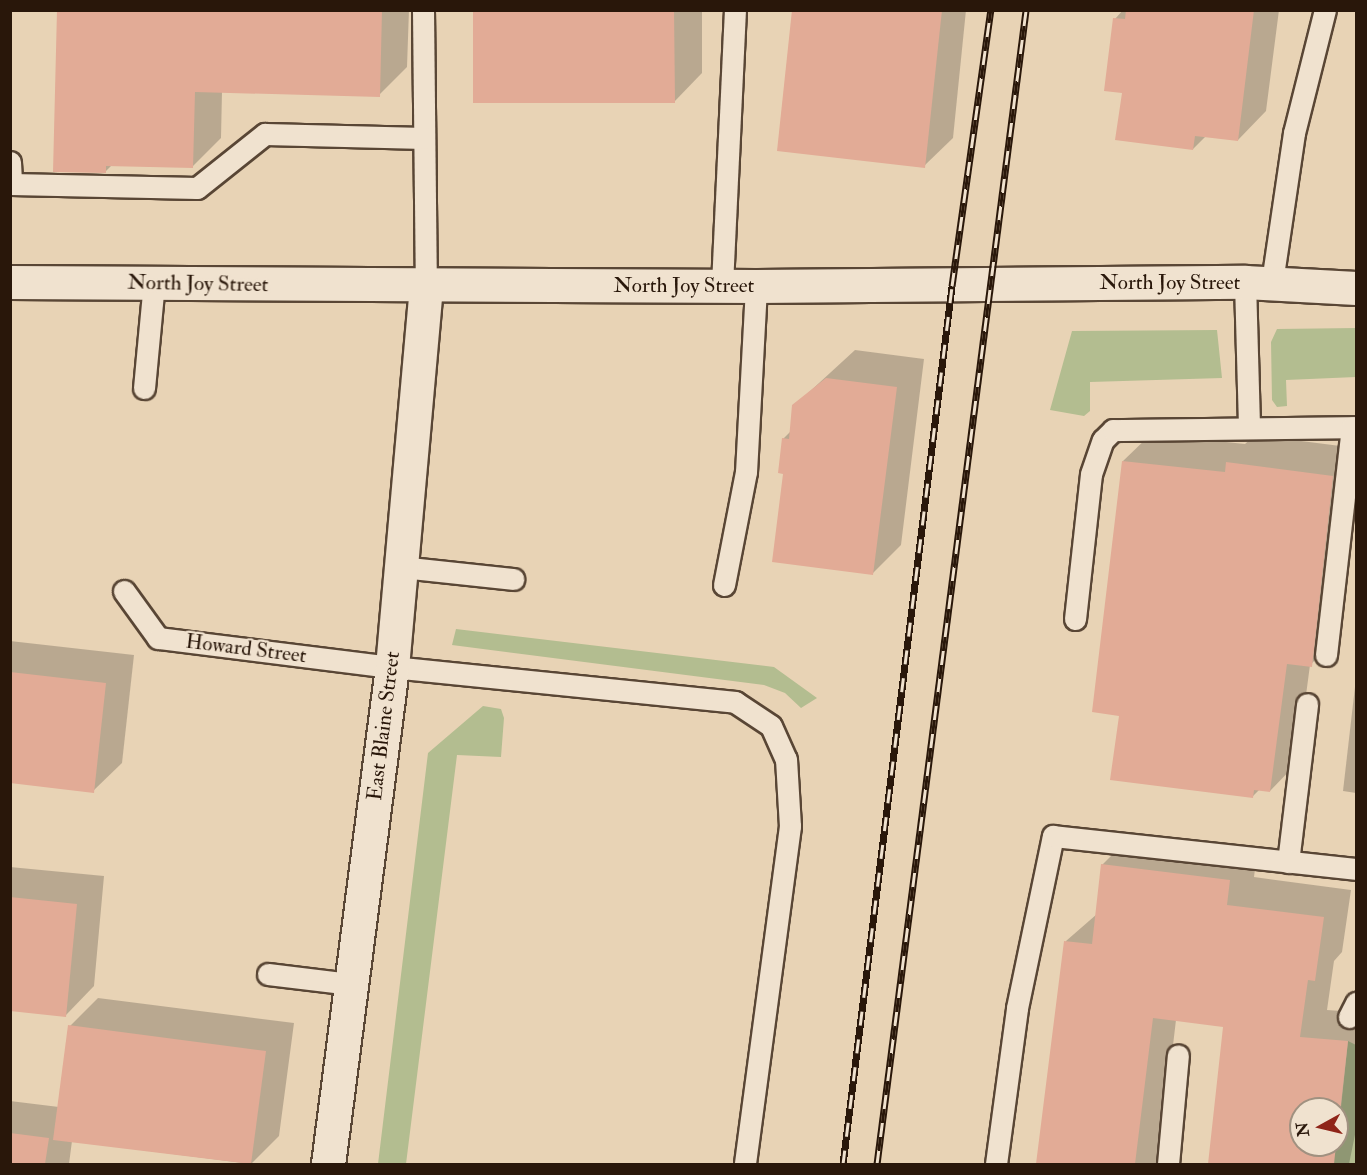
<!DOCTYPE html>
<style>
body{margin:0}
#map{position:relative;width:1367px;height:1175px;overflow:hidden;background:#e8d3b5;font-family:"IM FELL Double Pica",serif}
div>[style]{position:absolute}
.green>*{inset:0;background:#b3bd90}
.shadow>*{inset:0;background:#0003}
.building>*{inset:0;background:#e2ab96}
.roads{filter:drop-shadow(2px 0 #594635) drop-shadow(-2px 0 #594635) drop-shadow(0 2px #594635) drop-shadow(0 -2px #594635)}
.lane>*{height:21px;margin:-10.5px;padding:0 10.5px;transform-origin:10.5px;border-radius:10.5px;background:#f0e2cf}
.street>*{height:33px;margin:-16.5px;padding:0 16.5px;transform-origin:16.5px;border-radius:16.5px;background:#f0e2cf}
.secondary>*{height:33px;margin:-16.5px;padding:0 16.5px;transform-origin:16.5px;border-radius:16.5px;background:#f0e2cf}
.rail>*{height:7px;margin-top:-3.5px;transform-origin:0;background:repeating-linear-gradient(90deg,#f0e2cf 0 14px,#29170a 0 28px);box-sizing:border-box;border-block:2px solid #29170a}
span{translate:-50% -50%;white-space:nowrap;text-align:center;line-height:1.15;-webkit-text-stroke:4.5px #f0e2cf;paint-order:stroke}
.street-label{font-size:21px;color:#29170a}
.frame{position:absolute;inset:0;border:12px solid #29170a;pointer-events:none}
.north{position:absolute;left:1289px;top:1097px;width:60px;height:60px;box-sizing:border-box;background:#f0e2cf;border:2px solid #a09180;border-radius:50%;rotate:262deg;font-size:16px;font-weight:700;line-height:24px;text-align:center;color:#29170a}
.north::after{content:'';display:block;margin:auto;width:21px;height:27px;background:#8f2418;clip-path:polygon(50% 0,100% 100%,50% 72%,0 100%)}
</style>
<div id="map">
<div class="green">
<i style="clip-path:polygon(1356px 328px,1356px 377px,1286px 380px,1287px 406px,1277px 407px,1272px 400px,1271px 342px,1277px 329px)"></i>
<i style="clip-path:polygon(1217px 330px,1222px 378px,1090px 382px,1090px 411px,1084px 416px,1050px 410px,1072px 331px)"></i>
<i style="clip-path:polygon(456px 629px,774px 667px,817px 698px,801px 708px,785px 693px,764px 685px,452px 645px)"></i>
<i style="clip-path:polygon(483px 706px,501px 709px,504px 718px,501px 757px,457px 755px,406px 1164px,378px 1164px,428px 753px)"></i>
<i style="clip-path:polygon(1348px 1041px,1356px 1045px,1356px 1164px,1326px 1164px,1327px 1152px,1335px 1153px,1337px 1145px)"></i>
</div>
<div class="shadow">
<i style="clip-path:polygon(58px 10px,409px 10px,407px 67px,379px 95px,222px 92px,221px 138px,193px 166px,113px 164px,105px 172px)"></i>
<i style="clip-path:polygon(475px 10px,702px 10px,702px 73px,674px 102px)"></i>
<i style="clip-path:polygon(794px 10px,966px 10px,953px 138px,924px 166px)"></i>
<i style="clip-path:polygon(1123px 10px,1279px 10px,1266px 111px,1238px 140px,1206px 136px,1193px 149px,1123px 92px,1115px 19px)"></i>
<i style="clip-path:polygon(855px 350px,924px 359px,901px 545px,873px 573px,785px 473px,783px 439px,791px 431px,794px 406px)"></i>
<i style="clip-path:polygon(1151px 434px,1245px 444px,1255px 435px,1356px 448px,1339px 637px,1310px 665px,1297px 763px,1270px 791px,1260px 789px,1253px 796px,1120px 715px,1123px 461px)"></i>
<i style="clip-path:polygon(10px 641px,134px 655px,122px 763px,93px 791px,10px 782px)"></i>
<i style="clip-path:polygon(1356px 678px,1356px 793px,1343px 791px)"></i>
<i style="clip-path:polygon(evenodd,1130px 837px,1257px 853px,1254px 877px,1351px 890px,1342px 952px,1334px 961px,1327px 1010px,1356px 1012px,1356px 1130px,1349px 1164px,1209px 1164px,1225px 1026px,1176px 1020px,1159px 1164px,1038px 1164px,1066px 941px,1097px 914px,1102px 865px,1130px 837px,1301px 1109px,1337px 1109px,1337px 1145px,1301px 1145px,1301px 1109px)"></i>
<i style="clip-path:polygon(10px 867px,104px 876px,94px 986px,66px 1015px,10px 1010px)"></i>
<i style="clip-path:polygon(98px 998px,294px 1023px,279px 1136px,251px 1164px,72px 1141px,69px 1164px,10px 1164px,10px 1101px,59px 1107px,70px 1026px)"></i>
</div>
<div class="building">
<i style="clip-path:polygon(57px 10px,382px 10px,380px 97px,195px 92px,193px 168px,106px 166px,106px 173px,53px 172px)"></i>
<i style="clip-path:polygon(473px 10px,674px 10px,675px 103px,473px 103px)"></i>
<i style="clip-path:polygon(792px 10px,942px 10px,925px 168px,777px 151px)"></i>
<i style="clip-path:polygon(1126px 10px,1254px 10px,1238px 141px,1195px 136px,1193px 150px,1115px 140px,1122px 93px,1104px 91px,1113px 18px,1125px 19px)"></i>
<i style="clip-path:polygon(826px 378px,897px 387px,873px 575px,772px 562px,783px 474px,778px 473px,782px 438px,789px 439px,792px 405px)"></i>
<i style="clip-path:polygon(1122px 461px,1225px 472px,1226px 462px,1333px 476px,1312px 667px,1287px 664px,1270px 792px,1254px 790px,1253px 798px,1110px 780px,1119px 716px,1092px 712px)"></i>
<i style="clip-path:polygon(10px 672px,106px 683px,94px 793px,10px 783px)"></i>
<i style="clip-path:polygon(1101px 864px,1230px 880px,1227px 905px,1324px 917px,1315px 981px,1308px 980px,1300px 1037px,1348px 1041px,1337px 1139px,1337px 1109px,1301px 1109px,1301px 1145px,1336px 1145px,1334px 1164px,1208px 1164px,1223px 1027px,1153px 1018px,1135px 1164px,1036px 1164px,1064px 941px,1092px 944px)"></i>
<i style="clip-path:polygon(10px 897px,77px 904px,66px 1017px,10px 1011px)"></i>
<i style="clip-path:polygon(68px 1025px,266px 1051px,251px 1164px,53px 1140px)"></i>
<i style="clip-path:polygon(10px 1133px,49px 1138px,45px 1164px,10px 1164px)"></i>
</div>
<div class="roads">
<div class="lane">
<i style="left:423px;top:10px;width:276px;rotate:89.4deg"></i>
<i style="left:10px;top:162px;width:22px;rotate:87deg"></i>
<i style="left:11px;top:184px;width:186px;rotate:1.2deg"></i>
<i style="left:197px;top:188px;width:87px;rotate:-38.5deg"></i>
<i style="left:265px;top:134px;width:159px;rotate:1.4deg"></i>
<i style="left:1245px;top:282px;width:145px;rotate:88.4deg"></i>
<i style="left:1272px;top:282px;width:151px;rotate:-81.6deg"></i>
<i style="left:1294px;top:133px;width:127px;rotate:-75.9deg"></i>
<i style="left:722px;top:285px;width:275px;rotate:-87.3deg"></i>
<i style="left:144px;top:388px;width:105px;rotate:-84.6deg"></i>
<i style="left:401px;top:567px;width:113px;rotate:6.1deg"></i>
<i style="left:724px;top:585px;width:115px;rotate:-79deg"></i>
<i style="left:746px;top:472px;width:186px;rotate:-86.9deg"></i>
<i style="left:124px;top:591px;width:58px;rotate:54.1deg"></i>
<i style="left:158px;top:638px;width:236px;rotate:7.1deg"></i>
<i style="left:392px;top:667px;width:345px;rotate:5.8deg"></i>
<i style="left:735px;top:702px;width:43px;rotate:33.7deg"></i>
<i style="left:771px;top:726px;width:36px;rotate:66deg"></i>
<i style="left:786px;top:759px;width:67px;rotate:86.6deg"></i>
<i style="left:790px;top:826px;width:341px;rotate:97.6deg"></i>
<i style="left:1075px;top:619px;width:146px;rotate:-83.7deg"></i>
<i style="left:1091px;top:474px;width:36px;rotate:-71deg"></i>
<i style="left:1103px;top:440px;width:14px;rotate:-45deg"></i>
<i style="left:1113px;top:430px;width:243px;rotate:-0.7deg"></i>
<i style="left:1326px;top:655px;width:229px;rotate:-83.5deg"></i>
<i style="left:1288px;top:862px;width:159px;rotate:-83.1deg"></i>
<i style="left:268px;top:974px;width:84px;rotate:6.9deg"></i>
<i style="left:1349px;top:1017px;width:16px;rotate:-63deg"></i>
<i style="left:996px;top:1164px;width:157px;rotate:-82.3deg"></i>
<i style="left:1017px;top:1008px;width:176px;rotate:-78.2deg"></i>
<i style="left:1053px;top:836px;width:305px;rotate:6.2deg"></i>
<i style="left:1168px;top:1164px;width:109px;rotate:-84.8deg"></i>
</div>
<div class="street">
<i style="left:328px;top:1164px;width:501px;rotate:-82.66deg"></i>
<i style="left:392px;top:667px;width:383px;rotate:-84.9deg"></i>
</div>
<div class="secondary">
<i style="left:10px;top:282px;width:746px;rotate:0.31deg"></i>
<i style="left:756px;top:286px;width:489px;rotate:-0.5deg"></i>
<i style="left:1245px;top:282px;width:111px;rotate:3.1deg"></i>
</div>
</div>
<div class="rail">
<i style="left:843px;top:1164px;width:885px;rotate:-82.92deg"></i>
<i style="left:952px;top:286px;width:279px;rotate:-82deg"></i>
<i style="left:877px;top:1164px;width:1164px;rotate:-82.64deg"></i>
</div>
<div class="street-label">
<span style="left:1170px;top:283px">North Joy Street</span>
<span style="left:198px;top:284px;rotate:1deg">North Joy Street</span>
<span style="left:684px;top:286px">North Joy Street</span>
<span style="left:246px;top:649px;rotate:7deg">Howard Street</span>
<span style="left:384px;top:726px;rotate:-83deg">East Blaine Street</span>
</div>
<div class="frame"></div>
<div class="north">N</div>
</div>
